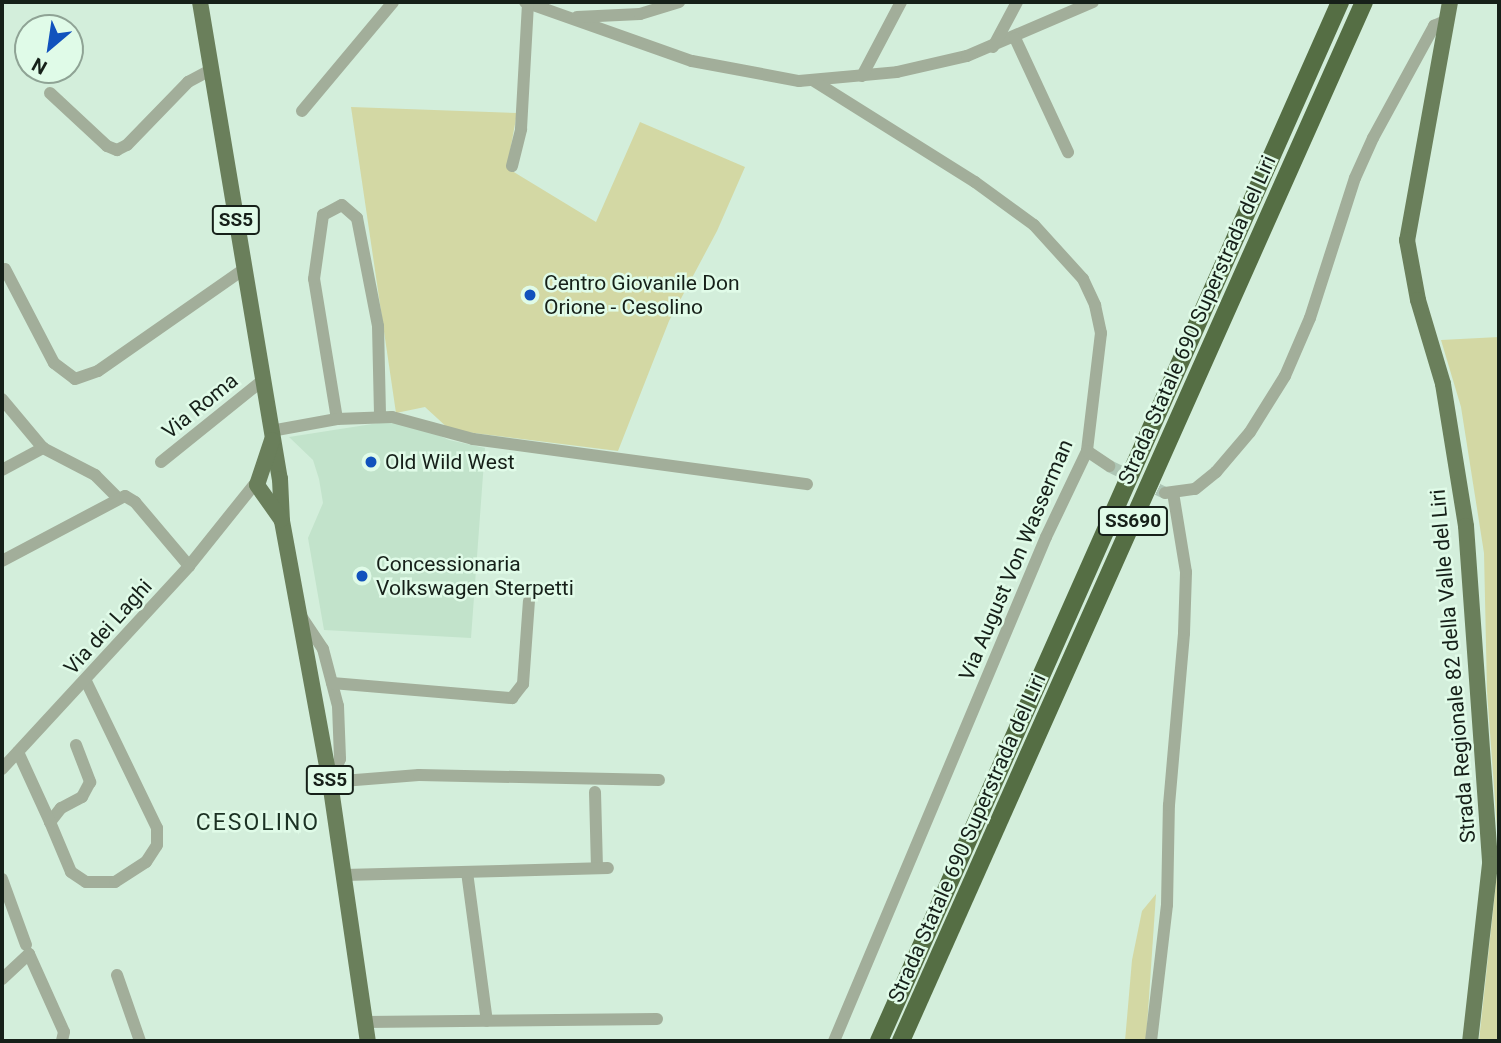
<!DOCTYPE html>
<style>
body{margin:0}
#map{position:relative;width:1501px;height:1043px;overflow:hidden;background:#d3eedb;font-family:Roboto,sans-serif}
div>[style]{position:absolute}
.built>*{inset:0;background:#c2e3cb}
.green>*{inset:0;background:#d3d8a4}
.minor-tunnel>*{height:12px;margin-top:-6px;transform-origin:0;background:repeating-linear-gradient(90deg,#adc5b4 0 12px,transparent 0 18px)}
.minor>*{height:12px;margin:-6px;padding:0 6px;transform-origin:6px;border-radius:6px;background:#a2ae9a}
.major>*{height:16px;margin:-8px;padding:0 8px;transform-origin:8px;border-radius:8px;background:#6a7f5b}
.highway>*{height:18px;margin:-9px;padding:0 9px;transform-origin:9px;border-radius:9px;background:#556e44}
.dots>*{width:19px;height:19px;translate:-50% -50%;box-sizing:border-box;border:4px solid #e0fbe8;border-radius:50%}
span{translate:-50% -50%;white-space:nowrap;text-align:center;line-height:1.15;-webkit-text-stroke:5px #e0fbe8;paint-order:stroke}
.shield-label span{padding:2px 5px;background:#e0fbe8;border:2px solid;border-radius:5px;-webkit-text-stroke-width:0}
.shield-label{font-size:19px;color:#162019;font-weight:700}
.poi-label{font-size:21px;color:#162019}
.left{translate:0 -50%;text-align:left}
.street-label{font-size:21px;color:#162019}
.neighbourhood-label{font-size:23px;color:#1c3224;letter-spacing:2px}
.frame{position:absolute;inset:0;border:4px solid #162019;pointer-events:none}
.north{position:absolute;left:14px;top:14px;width:70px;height:70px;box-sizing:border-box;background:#e0fbe8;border:2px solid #8fa395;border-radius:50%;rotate:209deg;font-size:19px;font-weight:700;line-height:28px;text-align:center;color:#162019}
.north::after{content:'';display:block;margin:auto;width:24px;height:32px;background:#1152bd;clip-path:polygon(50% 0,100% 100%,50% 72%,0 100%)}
</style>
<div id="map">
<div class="built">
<i style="clip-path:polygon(385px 422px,414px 424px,449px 440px,485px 448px,471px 638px,324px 630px,308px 538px,323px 503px,319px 479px,313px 460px,289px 437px)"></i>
</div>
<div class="green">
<i style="clip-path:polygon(351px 107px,517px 113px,507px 168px,596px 222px,640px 122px,745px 167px,717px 231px,669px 321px,618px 451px,450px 430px,425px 407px,396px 413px)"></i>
<i style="clip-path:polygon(1499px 337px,1499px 1041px,1479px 1041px,1499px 855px,1487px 691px,1484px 553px,1461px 407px,1441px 340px)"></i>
<i style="clip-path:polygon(1156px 894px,1146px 1041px,1125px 1041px,1132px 960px,1142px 911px)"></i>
</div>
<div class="minor-tunnel">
<i style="left:1109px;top:466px;width:62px;rotate:25.7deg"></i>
</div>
<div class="minor">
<i style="left:525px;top:2px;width:177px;rotate:19.5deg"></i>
<i style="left:692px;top:61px;width:109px;rotate:10.6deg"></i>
<i style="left:799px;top:81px;width:98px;rotate:-5.2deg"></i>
<i style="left:897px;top:72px;width:72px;rotate:-12.9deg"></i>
<i style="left:967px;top:56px;width:137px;rotate:-23.2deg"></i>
<i style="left:577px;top:17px;width:63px;rotate:-2.7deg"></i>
<i style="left:640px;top:14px;width:41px;rotate:-17.1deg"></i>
<i style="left:1015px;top:38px;width:126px;rotate:65.1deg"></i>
<i style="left:993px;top:47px;width:51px;rotate:-61.9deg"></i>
<i style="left:862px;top:76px;width:84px;rotate:-62.2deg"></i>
<i style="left:814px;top:81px;width:190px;rotate:32.1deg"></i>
<i style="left:975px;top:182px;width:73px;rotate:36.1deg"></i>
<i style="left:1034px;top:225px;width:73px;rotate:47.8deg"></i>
<i style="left:1083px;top:279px;width:29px;rotate:65deg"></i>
<i style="left:1095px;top:305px;width:29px;rotate:78deg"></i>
<i style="left:1101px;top:333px;width:119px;rotate:96.8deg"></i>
<i style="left:1087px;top:451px;width:95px;rotate:115.5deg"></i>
<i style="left:1046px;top:537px;width:547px;rotate:112.81deg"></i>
<i style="left:50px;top:93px;width:78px;rotate:42.9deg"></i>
<i style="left:107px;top:146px;width:11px;rotate:22deg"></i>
<i style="left:117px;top:150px;width:11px;rotate:-27deg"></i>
<i style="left:127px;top:145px;width:88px;rotate:-45.9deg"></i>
<i style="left:188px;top:82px;width:26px;rotate:-28deg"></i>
<i style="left:302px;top:111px;width:142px;rotate:-50.1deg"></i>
<i style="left:512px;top:166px;width:38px;rotate:-76deg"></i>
<i style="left:521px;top:129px;width:127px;rotate:-86.8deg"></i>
<i style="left:5px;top:269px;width:106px;rotate:62.5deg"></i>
<i style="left:54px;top:363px;width:26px;rotate:37deg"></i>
<i style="left:75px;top:379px;width:24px;rotate:-19deg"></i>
<i style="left:98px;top:371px;width:178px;rotate:-34.9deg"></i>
<i style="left:2px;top:399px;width:64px;rotate:50.1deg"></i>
<i style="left:43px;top:448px;width:59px;rotate:27.4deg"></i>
<i style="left:95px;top:475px;width:31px;rotate:45deg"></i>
<i style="left:337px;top:419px;width:142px;rotate:-99.3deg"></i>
<i style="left:314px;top:279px;width:65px;rotate:-82deg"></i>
<i style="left:323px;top:215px;width:21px;rotate:-28deg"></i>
<i style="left:342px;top:205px;width:20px;rotate:41deg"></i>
<i style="left:357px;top:218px;width:110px;rotate:79deg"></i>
<i style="left:378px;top:326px;width:91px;rotate:88.7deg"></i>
<i style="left:271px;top:431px;width:67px;rotate:-10.3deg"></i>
<i style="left:337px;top:419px;width:55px;rotate:-2.1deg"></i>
<i style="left:392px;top:417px;width:84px;rotate:15.2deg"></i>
<i style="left:473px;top:439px;width:337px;rotate:7.7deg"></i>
<i style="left:1087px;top:451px;width:27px;rotate:34deg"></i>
<i style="left:161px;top:462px;width:131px;rotate:-38.8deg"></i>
<i style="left:2px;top:470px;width:47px;rotate:-28.2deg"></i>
<i style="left:1165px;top:493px;width:30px;rotate:-8deg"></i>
<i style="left:1195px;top:489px;width:27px;rotate:-39deg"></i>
<i style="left:1216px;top:472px;width:52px;rotate:-49.6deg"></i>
<i style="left:1250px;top:432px;width:66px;rotate:-58deg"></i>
<i style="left:1285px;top:376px;width:63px;rotate:-66.7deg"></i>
<i style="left:1310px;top:318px;width:147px;rotate:-72.2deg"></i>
<i style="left:1355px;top:178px;width:44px;rotate:-65.8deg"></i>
<i style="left:1373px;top:138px;width:128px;rotate:-61.4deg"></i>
<i style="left:1434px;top:26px;width:14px;rotate:-25deg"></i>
<i style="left:2px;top:561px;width:139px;rotate:-27.9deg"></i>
<i style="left:125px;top:496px;width:12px;rotate:31deg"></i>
<i style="left:135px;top:502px;width:84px;rotate:49.8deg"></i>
<i style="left:299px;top:613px;width:43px;rotate:56.3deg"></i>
<i style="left:323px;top:649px;width:59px;rotate:75.3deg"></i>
<i style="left:338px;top:706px;width:53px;rotate:87.8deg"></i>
<i style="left:340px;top:759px;width:25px;rotate:113deg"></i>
<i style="left:332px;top:683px;width:181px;rotate:4.8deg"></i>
<i style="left:512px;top:698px;width:18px;rotate:-52deg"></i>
<i style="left:523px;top:684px;width:83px;rotate:-85.9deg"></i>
<i style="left:76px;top:745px;width:40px;rotate:69deg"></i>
<i style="left:90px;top:782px;width:17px;rotate:118deg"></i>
<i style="left:82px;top:797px;width:24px;rotate:152deg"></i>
<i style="left:61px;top:808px;width:18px;rotate:128deg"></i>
<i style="left:50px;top:822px;width:54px;rotate:67.2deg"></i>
<i style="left:71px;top:872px;width:18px;rotate:34deg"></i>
<i style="left:86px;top:882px;width:29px"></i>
<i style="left:115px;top:882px;width:37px;rotate:-33deg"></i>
<i style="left:146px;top:862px;width:20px;rotate:-57deg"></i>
<i style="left:157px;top:845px;width:17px;rotate:-90deg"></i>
<i style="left:157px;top:828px;width:163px;rotate:-115.8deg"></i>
<i style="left:18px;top:752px;width:77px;rotate:65.4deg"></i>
<i style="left:2px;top:769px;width:276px;rotate:-47.3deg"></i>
<i style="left:189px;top:566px;width:109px;rotate:-51.3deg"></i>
<i style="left:330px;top:782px;width:89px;rotate:-4.5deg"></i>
<i style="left:419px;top:775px;width:240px;rotate:1.2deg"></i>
<i style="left:595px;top:792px;width:76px;rotate:88.5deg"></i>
<i style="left:467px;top:872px;width:150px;rotate:82.4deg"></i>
<i style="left:344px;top:875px;width:264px;rotate:-1.5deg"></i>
<i style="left:2px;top:879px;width:70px;rotate:70deg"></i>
<i style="left:117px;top:975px;width:70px;rotate:70.8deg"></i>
<i style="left:2px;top:979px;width:37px;rotate:-43deg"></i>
<i style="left:29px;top:954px;width:85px;rotate:65.8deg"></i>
<i style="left:64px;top:1032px;width:9px;rotate:103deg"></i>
<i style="left:365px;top:1022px;width:292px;rotate:-0.6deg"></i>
<i style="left:1151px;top:1041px;width:137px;rotate:-83.3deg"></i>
<i style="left:1167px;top:905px;width:100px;rotate:-88.9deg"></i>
<i style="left:1169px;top:805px;width:173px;rotate:-85deg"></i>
<i style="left:1184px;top:633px;width:61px;rotate:-88.1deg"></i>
<i style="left:1186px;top:572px;width:80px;rotate:-99.3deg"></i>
</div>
<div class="major">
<i style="left:200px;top:2px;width:484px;rotate:80.5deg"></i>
<i style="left:280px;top:479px;width:42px;rotate:87.3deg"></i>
<i style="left:282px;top:521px;width:265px;rotate:79.6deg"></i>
<i style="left:330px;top:782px;width:262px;rotate:81.7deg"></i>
<i style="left:1450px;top:2px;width:242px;rotate:100.2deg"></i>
<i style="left:1407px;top:240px;width:61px;rotate:79.6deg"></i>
<i style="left:1418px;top:300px;width:88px;rotate:73.4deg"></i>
<i style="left:1443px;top:384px;width:144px;rotate:80.8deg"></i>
<i style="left:1466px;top:526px;width:339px;rotate:85.9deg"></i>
<i style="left:1490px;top:864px;width:178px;rotate:96.4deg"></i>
<i style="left:272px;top:440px;width:47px;rotate:108.4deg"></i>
<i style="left:257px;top:485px;width:42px;rotate:54.8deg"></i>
</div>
<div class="highway">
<i style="left:879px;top:1041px;width:1137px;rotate:-66.07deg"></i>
<i style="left:901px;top:1041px;width:1137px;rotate:-65.98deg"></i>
</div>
<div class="dots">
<i style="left:530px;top:295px;background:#1152bd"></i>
<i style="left:371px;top:462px;background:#1152bd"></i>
<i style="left:362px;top:576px;background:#1152bd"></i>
</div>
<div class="shield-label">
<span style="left:236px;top:220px">SS5</span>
<span style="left:1133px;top:521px">SS690</span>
<span style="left:330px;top:780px">SS5</span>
</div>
<div class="poi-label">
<span class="left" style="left:544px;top:295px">Centro Giovanile Don<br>Orione - Cesolino</span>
<span class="left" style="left:385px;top:462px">Old Wild West</span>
<span class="left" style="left:376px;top:576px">Concessionaria<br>Volkswagen Sterpetti</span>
</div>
<div class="street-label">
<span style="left:1197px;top:320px;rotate:-66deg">Strada Statale 690 Superstrada del Liri</span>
<span style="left:200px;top:406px;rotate:-39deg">Via Roma</span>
<span style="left:1016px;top:560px;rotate:-67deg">Via August Von Wasserman</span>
<span style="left:108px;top:627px;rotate:-48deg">Via dei Laghi</span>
<span style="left:1453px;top:666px;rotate:-95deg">Strada Regionale 82 della Valle del Liri</span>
<span style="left:967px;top:838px;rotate:-66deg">Strada Statale 690 Superstrada del Liri</span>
</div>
<div class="neighbourhood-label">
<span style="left:258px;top:823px">CESOLINO</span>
</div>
<div class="frame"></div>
<div class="north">N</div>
</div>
